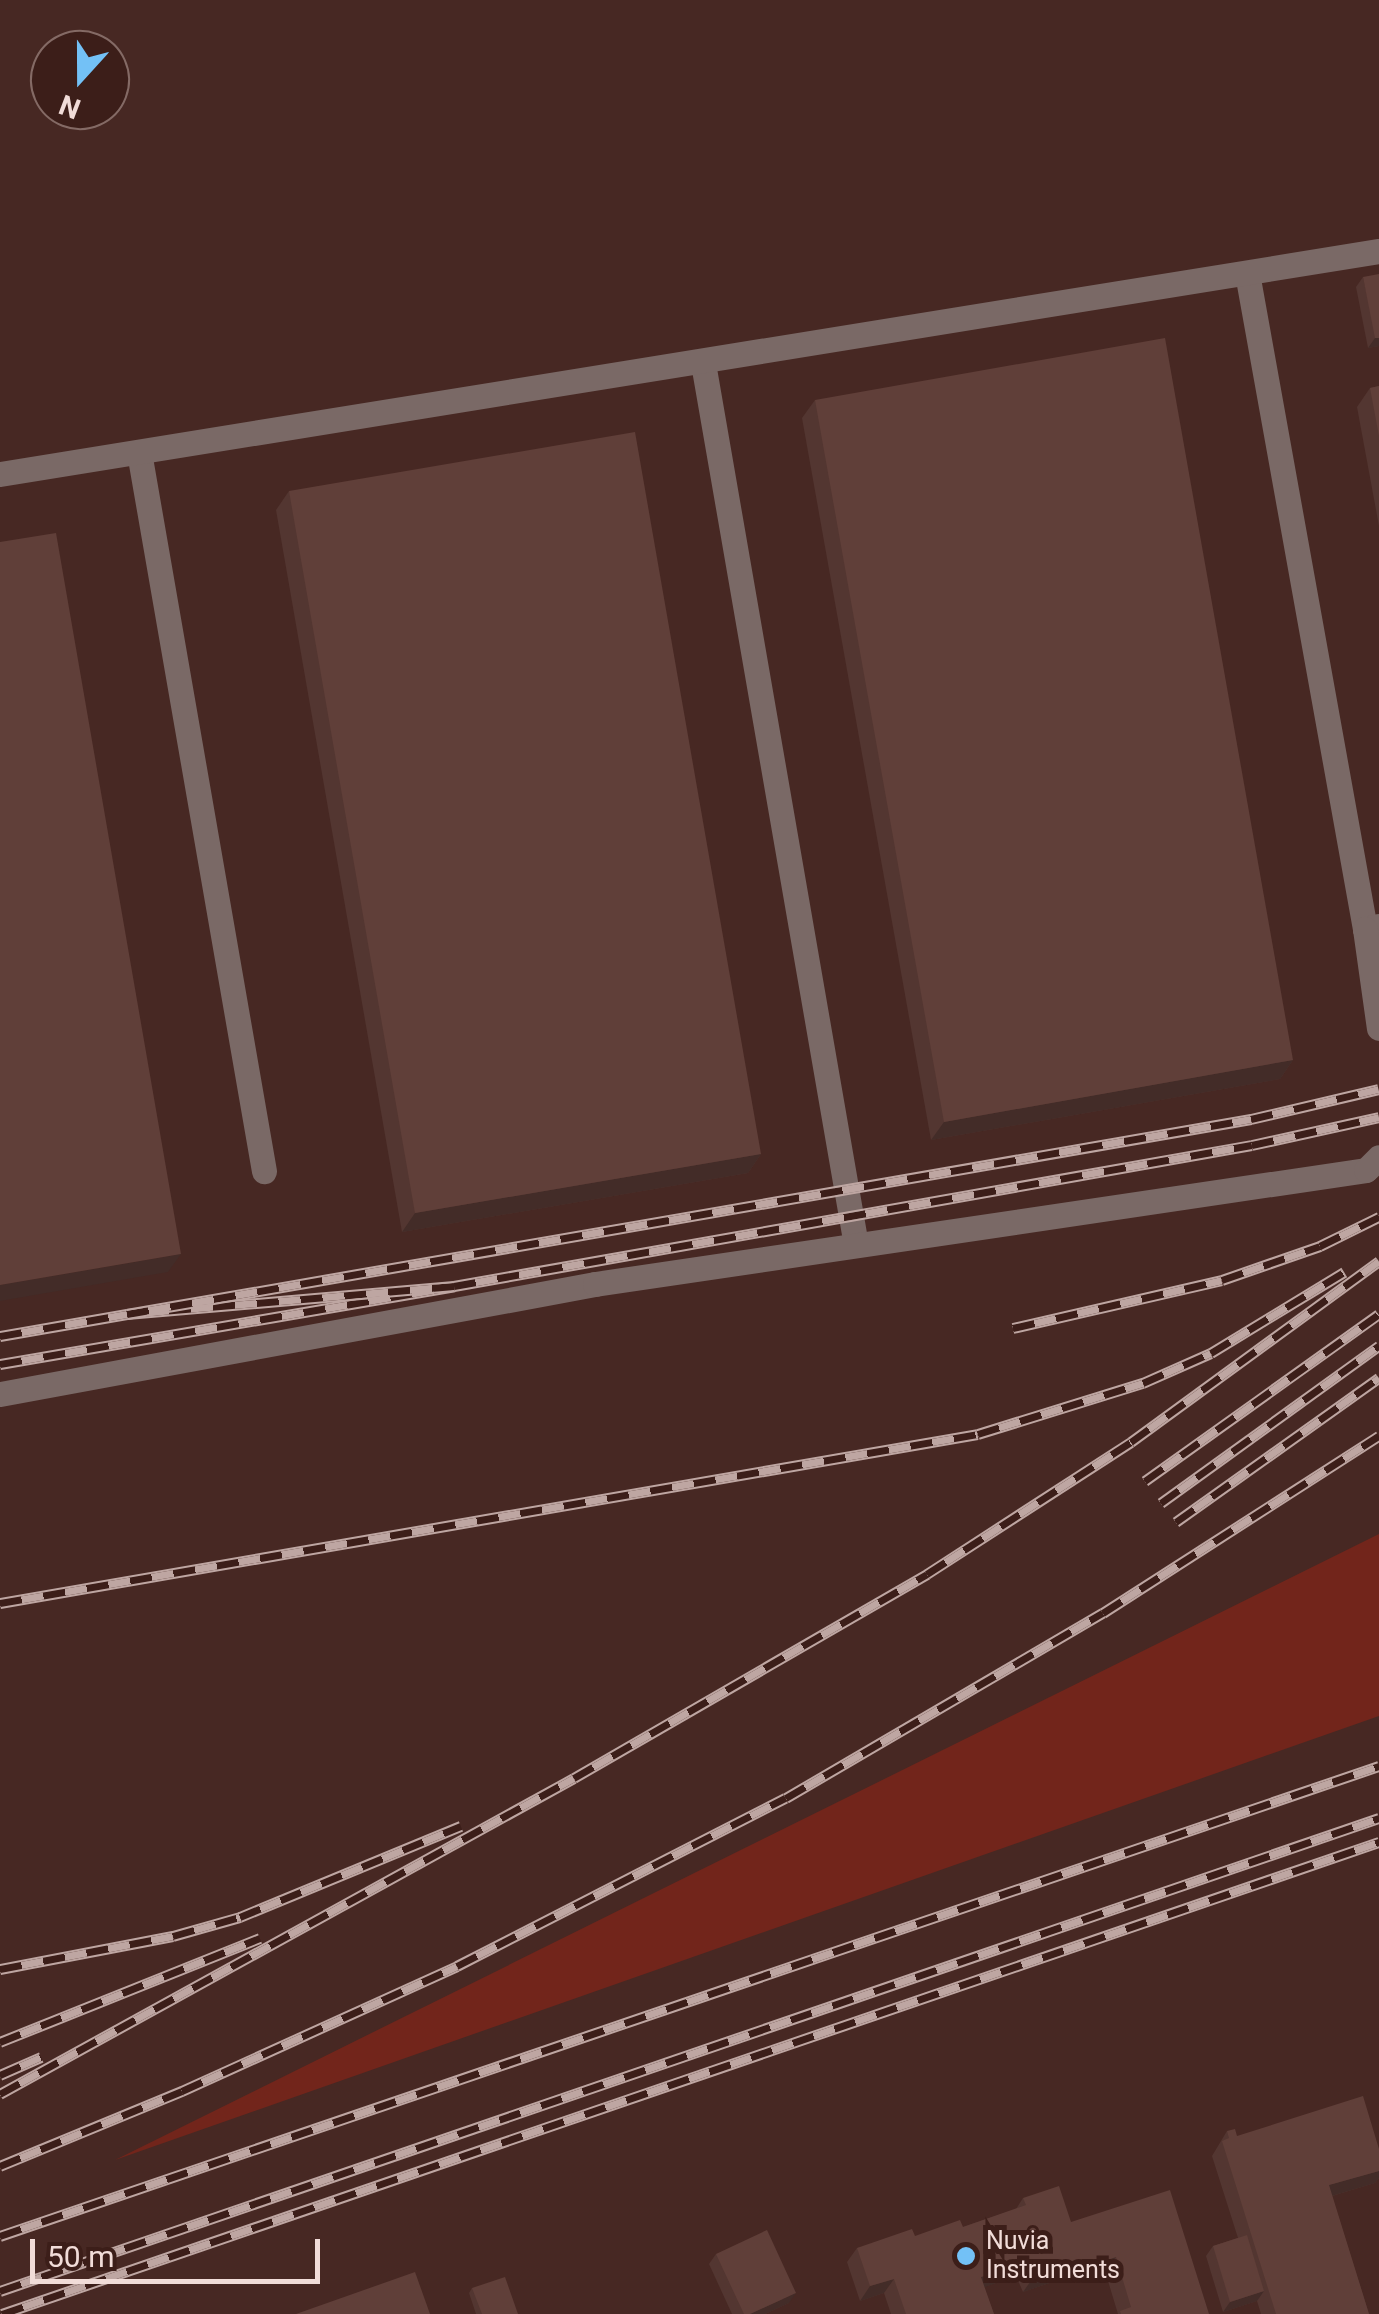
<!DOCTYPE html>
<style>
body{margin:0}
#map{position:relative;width:1379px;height:2314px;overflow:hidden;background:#472823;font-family:Roboto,sans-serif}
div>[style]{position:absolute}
.green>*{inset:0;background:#72251b}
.minor>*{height:25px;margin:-12.5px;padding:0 12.5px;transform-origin:12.5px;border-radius:12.5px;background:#7a6966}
.rail>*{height:11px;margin-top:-5.5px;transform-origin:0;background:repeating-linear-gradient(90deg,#3c1e19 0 22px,#bea6a2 0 44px);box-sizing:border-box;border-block:2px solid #bea6a2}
.wall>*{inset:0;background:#533631}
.shaded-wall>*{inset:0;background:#432c28}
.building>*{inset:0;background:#603f39}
.dots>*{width:28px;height:28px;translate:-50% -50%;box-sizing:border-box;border:5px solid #3c1e19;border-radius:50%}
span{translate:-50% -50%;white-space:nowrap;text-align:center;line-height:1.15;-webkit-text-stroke:10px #3c1e19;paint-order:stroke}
.poi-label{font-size:25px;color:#f1dcd8}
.left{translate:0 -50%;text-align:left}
.north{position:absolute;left:30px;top:30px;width:100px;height:100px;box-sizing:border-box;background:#3c1e19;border:2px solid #846a65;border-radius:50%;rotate:201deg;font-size:28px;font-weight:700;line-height:40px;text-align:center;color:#f1dcd8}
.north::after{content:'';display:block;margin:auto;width:35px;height:45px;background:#73c1f6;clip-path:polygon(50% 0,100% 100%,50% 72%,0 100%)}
.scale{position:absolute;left:30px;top:2239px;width:290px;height:45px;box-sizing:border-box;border:5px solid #f1dcd8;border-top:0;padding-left:12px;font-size:30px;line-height:35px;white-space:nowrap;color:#f1dcd8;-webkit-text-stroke:8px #3c1e19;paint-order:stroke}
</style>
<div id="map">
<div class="green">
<i style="clip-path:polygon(1379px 1534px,1379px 1716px,115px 2160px)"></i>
</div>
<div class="minor">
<i style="left:1247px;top:273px;width:667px;rotate:79.8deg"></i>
<i style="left:1365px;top:929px;width:14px;rotate:-12deg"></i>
<i style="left:703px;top:363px;width:895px;rotate:80.16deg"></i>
<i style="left:139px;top:452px;width:730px;rotate:80.14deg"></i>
<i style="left:0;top:474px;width:1397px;rotate:-9.19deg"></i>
<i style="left:1365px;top:929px;width:100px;rotate:82deg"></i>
<i style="left:0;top:1394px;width:605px;rotate:-10.47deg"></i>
<i style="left:595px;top:1284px;width:779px;rotate:-8.41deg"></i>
<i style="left:1366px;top:1170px;width:18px;rotate:-45deg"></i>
</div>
<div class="rail">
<i style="left:454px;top:1286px;width:810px;rotate:-10.02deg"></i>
<i style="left:1252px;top:1145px;width:130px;rotate:-12.4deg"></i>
<i style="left:1013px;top:1328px;width:214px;rotate:-12.9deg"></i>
<i style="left:1222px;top:1280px;width:104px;rotate:-19.1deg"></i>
<i style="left:1320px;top:1246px;width:66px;rotate:-26.2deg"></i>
<i style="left:0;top:1336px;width:129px;rotate:-9.8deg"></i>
<i style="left:0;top:1364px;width:461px;rotate:-9.7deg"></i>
<i style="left:454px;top:1286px;width:328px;rotate:175.1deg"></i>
<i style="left:127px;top:1314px;width:1141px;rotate:-9.84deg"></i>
<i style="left:1251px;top:1119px;width:131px;rotate:-13.2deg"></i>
<i style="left:1145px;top:1481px;width:287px;rotate:-35.5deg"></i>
<i style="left:1161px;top:1503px;width:269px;rotate:-35.8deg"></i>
<i style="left:1176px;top:1522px;width:249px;rotate:-35.4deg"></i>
<i style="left:0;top:1603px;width:992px;rotate:-9.8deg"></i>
<i style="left:978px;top:1434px;width:173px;rotate:-17.2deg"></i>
<i style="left:1143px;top:1383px;width:74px;rotate:-23.8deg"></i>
<i style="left:1211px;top:1353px;width:156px;rotate:-31.3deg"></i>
<i style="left:0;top:1969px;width:176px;rotate:-10.8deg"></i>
<i style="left:173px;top:1936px;width:70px;rotate:-15.8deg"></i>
<i style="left:240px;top:1917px;width:239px;rotate:-22.4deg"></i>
<i style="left:0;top:2042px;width:280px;rotate:-21.8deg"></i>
<i style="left:0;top:2075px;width:45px;rotate:-23.7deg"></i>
<i style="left:0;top:2094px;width:655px;rotate:-28.83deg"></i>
<i style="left:574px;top:1778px;width:408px;rotate:-30deg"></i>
<i style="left:927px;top:1574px;width:243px;rotate:-32.9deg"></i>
<i style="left:1131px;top:1442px;width:307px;rotate:-36.1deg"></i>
<i style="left:0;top:2166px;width:197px;rotate:-22.4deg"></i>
<i style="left:182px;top:2091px;width:302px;rotate:-24.4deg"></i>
<i style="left:457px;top:1966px;width:369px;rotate:-27.1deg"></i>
<i style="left:786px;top:1798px;width:367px;rotate:-30.3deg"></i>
<i style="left:1103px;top:1613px;width:328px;rotate:-32.7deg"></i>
<i style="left:0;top:2236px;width:1457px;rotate:-18.82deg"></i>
<i style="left:0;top:2291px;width:1458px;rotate:-18.93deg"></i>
<i style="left:2px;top:2314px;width:1456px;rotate:-18.92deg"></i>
</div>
<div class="wall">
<i style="clip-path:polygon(1363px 277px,1379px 346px,1368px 348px,1356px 287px)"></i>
<i style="clip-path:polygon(1379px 386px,1379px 526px,1357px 407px,1370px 388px)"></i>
<i style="clip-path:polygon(815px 400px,1293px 1060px,1280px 1079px,931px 1140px,802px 418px)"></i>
<i style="clip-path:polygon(289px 491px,761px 1154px,748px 1173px,402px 1232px,276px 510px)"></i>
<i style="clip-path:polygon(1227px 2131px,1237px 2136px,1379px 2149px,1379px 2178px,1375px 2183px,1332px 2196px,1369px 2314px,1261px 2314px,1257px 2301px,1223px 2312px,1206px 2256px,1213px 2246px,1238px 2238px,1212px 2156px)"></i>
<i style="clip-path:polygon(1023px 2198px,1071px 2222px,1209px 2314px,1118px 2314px,1105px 2271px,1076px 2282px,1073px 2275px,1023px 2292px,1016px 2276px,984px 2287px,994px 2314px,891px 2314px,884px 2293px,860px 2301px,847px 2262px,857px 2248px,963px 2227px,1016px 2209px)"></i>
<i style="clip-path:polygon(716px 2254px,789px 2303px,765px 2314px,732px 2314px,709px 2264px)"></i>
<i style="clip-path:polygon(472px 2288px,518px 2314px,476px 2314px,469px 2293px)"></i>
</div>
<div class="shaded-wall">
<i style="clip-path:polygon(1375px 338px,1379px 338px,1379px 346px,1368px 348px)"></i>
<i style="clip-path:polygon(1293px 1060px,1280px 1079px,931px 1140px,944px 1122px)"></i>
<i style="clip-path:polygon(761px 1154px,748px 1173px,402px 1232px,415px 1213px)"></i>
<i style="clip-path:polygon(181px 1254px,168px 1272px,0 1301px,0 1285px)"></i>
<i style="clip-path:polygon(1379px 2171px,1379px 2178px,1375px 2183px,1318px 2200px,1329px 2185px)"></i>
<i style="clip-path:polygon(1116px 2257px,1105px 2271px,1076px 2282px,1086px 2267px)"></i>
<i style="clip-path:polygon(1083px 2260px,1073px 2275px,1023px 2292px,1033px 2278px)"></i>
<i style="clip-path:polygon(1026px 2262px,1016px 2276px,971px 2292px,981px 2277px)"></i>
<i style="clip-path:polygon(894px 2279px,884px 2293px,860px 2301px,870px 2286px)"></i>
<i style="clip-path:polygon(1264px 2291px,1257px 2301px,1223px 2312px,1230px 2302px)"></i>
<i style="clip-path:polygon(796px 2293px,789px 2303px,765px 2314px,750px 2314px)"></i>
</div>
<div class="building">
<i style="clip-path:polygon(1379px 274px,1379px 338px,1375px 338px,1363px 277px)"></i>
<i style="clip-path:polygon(1165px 338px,1293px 1060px,944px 1122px,815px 400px)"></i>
<i style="clip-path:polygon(1379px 386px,1379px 436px,1370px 388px)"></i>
<i style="clip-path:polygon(635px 432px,761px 1154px,415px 1213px,289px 491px)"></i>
<i style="clip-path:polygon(56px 533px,181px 1254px,0 1285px,0 542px)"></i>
<i style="clip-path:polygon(1363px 2096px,1379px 2149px,1379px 2171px,1329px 2185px,1369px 2314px,1276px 2314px,1222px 2141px,1229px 2138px,1227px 2131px,1235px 2129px,1237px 2136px)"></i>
<i style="clip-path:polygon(1059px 2186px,1071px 2222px,1170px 2190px,1209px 2314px,1121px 2314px,1120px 2311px,1131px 2307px,1116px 2257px,1086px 2267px,1083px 2260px,1033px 2278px,1026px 2262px,981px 2277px,994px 2314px,906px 2314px,894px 2279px,870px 2286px,857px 2248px,912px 2229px,915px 2236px,960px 2220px,963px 2227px,1026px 2205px,1023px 2198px)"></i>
<i style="clip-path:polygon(767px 2230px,796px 2293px,750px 2314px,744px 2314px,716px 2254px)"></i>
<i style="clip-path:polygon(1247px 2235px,1264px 2291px,1230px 2302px,1213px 2246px)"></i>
<i style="clip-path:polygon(415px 2272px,430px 2314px,296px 2314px)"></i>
<i style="clip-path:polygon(505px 2277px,518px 2314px,482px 2314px,472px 2288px)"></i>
</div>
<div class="dots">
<i style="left:966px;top:2256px;background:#73c1f6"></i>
</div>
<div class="poi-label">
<span class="left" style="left:986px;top:2256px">Nuvia<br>Instruments</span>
</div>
<div class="north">N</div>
<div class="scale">50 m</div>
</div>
